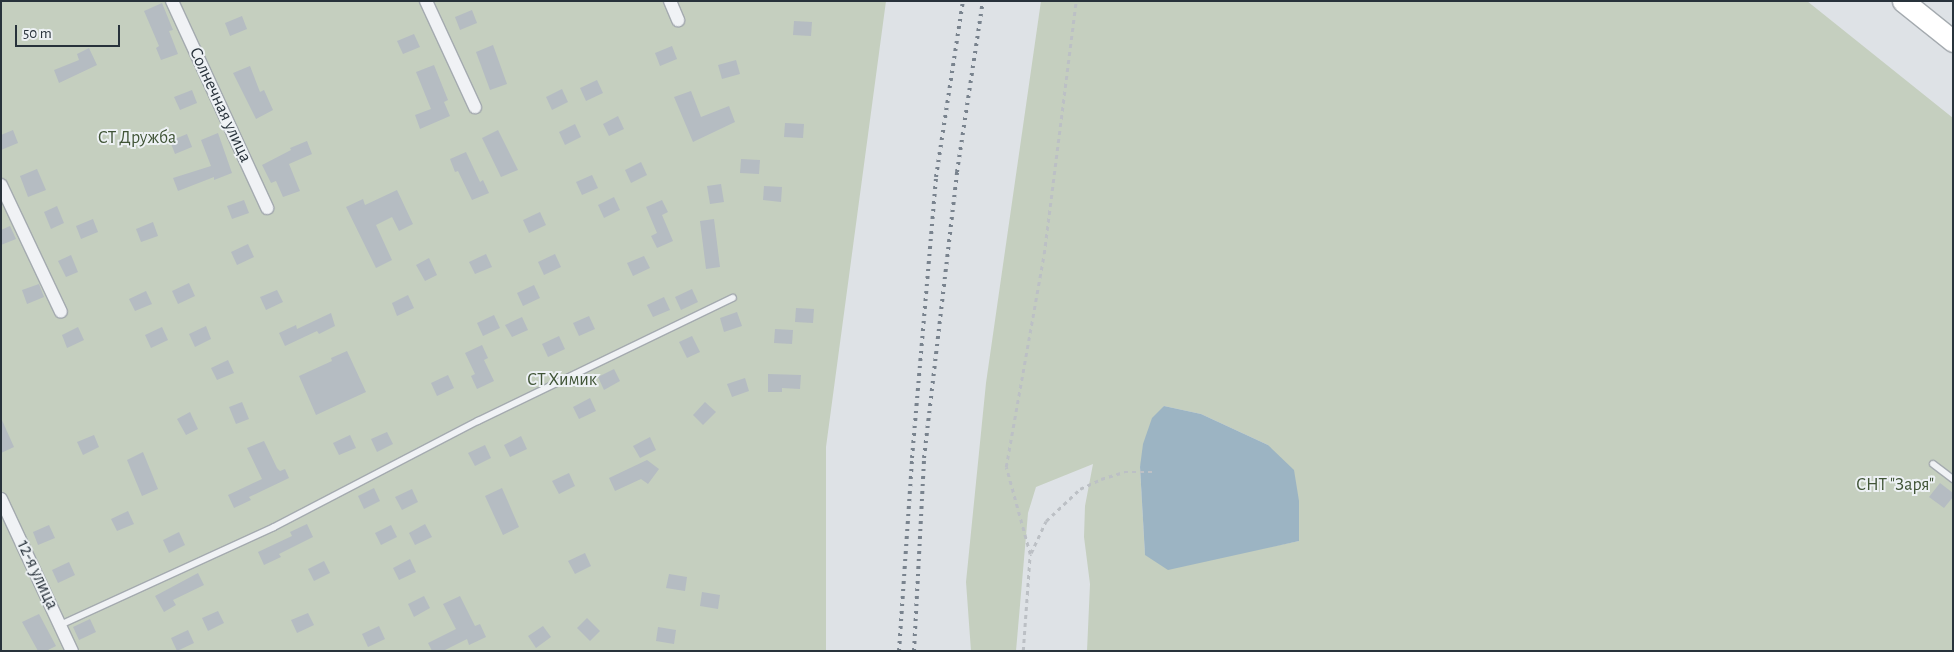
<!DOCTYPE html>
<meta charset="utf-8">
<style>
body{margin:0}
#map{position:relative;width:1954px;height:652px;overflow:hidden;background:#dee2e6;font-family:"Alegreya Sans",sans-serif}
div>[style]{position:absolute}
.green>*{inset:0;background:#c5cfbf}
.water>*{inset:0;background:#9cb4c3}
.building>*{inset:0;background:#b5bcc2}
.path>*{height:2.5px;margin-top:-1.25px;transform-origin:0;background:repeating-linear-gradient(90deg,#bcc0c5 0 4px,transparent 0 8px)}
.roads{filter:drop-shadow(1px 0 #a4aaaf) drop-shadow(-1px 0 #a4aaaf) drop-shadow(0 1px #a4aaaf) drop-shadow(0 -1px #a4aaaf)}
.service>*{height:6px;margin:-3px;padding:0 3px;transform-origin:3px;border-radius:3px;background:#f0f2f5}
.minor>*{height:12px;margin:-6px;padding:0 6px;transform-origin:6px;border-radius:6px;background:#f0f2f5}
.trunk>*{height:21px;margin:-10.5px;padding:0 10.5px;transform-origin:10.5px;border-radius:10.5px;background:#fff}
.rail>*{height:4px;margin-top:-2px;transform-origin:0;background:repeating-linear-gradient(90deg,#79838e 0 2.5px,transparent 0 7.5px)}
span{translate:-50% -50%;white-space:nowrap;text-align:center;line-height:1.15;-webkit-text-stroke:4px #edf1f4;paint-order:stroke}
.street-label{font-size:18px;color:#28323b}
.park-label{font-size:18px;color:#415537}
.frame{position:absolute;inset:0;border:2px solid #28323b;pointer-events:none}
.scale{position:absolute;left:15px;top:25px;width:105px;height:22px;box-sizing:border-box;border:2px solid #28323b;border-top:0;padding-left:6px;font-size:15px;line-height:18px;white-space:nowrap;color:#28323b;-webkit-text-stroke:4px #edf1f4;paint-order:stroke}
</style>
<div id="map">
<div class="green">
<i style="clip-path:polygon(1px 1px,886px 1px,826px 447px,826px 651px,1px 651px)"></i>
<i style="clip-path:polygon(evenodd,1041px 1px,1807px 1px,1953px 118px,1953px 651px,1087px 651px,1090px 584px,1084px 537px,1085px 506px,1093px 464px,1036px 487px,1028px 513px,1016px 651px,971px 651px,966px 582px,986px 383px,1041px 1px,1164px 406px,1201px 414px,1268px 445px,1299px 541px,1245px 552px,1145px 555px,1140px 467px,1164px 406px)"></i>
</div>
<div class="water">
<i style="clip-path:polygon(1164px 406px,1201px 414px,1268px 445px,1294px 470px,1299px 501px,1299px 541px,1168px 570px,1145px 555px,1140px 467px,1143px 444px,1152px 418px)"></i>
</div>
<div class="building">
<i style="clip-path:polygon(162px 3px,173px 30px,169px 31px,178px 54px,161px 60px,156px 48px,159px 46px,144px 11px)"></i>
<i style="clip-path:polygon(472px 10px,477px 23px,460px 30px,455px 17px)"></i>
<i style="clip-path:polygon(242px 16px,247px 29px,230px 36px,225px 23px)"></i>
<i style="clip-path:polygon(794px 21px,812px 22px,811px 36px,793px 35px)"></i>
<i style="clip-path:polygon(414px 34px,420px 47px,403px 54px,397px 41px)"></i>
<i style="clip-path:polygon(493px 45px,507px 84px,490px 90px,476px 52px)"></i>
<i style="clip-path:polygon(672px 46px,677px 59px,660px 66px,655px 53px)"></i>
<i style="clip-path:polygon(89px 48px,97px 65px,59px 83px,54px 70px,79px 60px,77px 54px)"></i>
<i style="clip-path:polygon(736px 60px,740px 74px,722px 79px,718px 65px)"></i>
<i style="clip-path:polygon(434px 65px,448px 100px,444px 102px,450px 116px,420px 129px,415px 115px,431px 109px,416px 72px)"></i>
<i style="clip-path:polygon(250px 66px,260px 92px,264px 90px,273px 110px,256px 119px,233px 73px)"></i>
<i style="clip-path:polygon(597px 80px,603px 93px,586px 101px,580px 88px)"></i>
<i style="clip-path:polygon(562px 89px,568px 102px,552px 110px,546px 97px)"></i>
<i style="clip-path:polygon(192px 90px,197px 103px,180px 110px,174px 97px)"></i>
<i style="clip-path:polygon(691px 91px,701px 117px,729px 106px,735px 122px,693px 142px,674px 97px)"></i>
<i style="clip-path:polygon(618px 116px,624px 129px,609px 136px,603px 124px)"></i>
<i style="clip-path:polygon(785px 123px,804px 124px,803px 138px,784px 137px)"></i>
<i style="clip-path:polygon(575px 124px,581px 137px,565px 145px,559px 132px)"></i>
<i style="clip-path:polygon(13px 130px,18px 143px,1px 150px,1px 135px)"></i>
<i style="clip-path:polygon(498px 130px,518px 170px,501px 177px,482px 138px)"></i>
<i style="clip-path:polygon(218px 133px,232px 173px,214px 180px,214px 177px,178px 191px,173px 178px,211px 166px,201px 140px)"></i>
<i style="clip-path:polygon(187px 134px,192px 147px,175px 154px,170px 141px)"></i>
<i style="clip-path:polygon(307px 141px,312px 154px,289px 164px,300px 191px,283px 197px,276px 181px,271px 183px,262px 165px,291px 150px,290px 148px)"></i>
<i style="clip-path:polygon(466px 152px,480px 182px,483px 180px,489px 193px,472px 200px,458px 171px,455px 172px,450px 159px)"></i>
<i style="clip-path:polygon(741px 159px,760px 160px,759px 174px,740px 173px)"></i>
<i style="clip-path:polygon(641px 162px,647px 175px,631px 183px,625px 170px)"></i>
<i style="clip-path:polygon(37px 169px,46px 190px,28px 197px,20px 176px)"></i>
<i style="clip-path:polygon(592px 175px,598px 188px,582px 195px,576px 182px)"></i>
<i style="clip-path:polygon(721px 184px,724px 202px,710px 204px,707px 186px)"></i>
<i style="clip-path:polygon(764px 186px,782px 187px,781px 202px,763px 200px)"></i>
<i style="clip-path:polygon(397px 190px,413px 224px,399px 231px,392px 217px,376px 225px,392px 260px,376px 268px,346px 207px,363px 199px,365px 205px)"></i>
<i style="clip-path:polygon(614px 197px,620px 210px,604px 218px,598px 205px)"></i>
<i style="clip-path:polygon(244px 200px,249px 213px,232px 219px,227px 206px)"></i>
<i style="clip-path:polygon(662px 200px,668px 212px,662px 215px,673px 241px,657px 248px,651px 236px,657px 233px,646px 207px)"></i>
<i style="clip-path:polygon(57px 206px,64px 223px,51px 229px,44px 212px)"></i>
<i style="clip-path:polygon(540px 212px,546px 225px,529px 233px,523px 220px)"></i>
<i style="clip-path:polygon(93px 219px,98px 232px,81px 239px,76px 226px)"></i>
<i style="clip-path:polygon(714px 219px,720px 267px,706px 269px,700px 221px)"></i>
<i style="clip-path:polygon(153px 222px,158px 236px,141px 242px,136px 229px)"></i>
<i style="clip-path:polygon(10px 226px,16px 239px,1px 245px,1px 230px)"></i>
<i style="clip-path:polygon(248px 244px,254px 257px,237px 265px,231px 252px)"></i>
<i style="clip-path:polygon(486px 254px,492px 267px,475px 274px,469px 262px)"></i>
<i style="clip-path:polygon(555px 254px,561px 267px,544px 275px,538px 262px)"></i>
<i style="clip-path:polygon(71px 255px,78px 272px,66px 277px,58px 261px)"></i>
<i style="clip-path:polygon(644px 256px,650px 268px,633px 276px,627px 263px)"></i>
<i style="clip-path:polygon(429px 258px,437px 275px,425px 281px,416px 265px)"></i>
<i style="clip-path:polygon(189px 283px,195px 296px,178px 304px,172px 291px)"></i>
<i style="clip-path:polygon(39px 284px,44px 297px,27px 304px,22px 290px)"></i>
<i style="clip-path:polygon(534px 285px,540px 298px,523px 306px,517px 293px)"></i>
<i style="clip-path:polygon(692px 289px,698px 302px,681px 310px,675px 297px)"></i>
<i style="clip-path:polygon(277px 290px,283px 302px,266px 310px,260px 297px)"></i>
<i style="clip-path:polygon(146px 291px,152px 304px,135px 311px,129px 299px)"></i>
<i style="clip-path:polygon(408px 295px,414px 308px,397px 316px,392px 303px)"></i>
<i style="clip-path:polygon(664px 297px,670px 310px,653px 317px,647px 305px)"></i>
<i style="clip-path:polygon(796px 308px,814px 309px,813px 323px,795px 322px)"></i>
<i style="clip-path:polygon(737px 312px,742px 326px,724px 332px,720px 318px)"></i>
<i style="clip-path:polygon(331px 313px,335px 326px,319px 334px,317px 331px,285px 346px,279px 333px,296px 325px,297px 329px)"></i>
<i style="clip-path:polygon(494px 315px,500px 328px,483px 336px,477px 323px)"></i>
<i style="clip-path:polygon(589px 316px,595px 329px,579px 336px,573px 323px)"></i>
<i style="clip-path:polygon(522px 317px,528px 330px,512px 337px,505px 325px)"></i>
<i style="clip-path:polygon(206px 326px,211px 339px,195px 347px,189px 334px)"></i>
<i style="clip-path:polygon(78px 327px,84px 340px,67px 348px,62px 335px)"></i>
<i style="clip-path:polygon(162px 327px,168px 340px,151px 348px,145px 335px)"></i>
<i style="clip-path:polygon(775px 329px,793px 330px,792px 344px,774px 343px)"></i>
<i style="clip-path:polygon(559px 336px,565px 349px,548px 357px,542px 344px)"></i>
<i style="clip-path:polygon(692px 336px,700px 352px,687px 358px,679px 342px)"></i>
<i style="clip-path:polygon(482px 345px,488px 358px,484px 360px,494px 381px,477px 389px,471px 376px,475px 374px,465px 353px)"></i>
<i style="clip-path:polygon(347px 351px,366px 392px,316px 415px,299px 376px,332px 361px,331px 358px)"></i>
<i style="clip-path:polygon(228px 360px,234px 373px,217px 380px,211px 368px)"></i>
<i style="clip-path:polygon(614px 369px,620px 381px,604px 390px,598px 377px)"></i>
<i style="clip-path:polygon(768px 374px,801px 375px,800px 389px,782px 388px,782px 392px,768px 392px)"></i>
<i style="clip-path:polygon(448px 375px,454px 388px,437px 396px,431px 383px)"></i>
<i style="clip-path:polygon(745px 378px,749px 391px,732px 397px,727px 384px)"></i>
<i style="clip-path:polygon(590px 398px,596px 411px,579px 419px,573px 407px)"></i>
<i style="clip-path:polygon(242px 402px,249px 419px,236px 424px,229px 407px)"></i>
<i style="clip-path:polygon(705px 402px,716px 412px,703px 425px,693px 415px)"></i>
<i style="clip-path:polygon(190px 412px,198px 429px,186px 435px,177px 419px)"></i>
<i style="clip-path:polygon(1px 418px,14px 447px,1px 453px)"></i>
<i style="clip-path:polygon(387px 432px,393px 444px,377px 452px,371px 439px)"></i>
<i style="clip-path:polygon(94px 435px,99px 447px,83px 455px,77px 442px)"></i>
<i style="clip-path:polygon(350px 435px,356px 448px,339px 455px,333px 443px)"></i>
<i style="clip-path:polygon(521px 436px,527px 449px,510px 457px,504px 445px)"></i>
<i style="clip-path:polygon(650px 437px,656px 450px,640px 458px,633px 446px)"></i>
<i style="clip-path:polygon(264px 441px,277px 468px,280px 471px,285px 469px,289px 478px,249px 497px,251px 500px,234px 508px,228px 495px,262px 479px,247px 448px)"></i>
<i style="clip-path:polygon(485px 445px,491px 458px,475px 466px,468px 453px)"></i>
<i style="clip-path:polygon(143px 452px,158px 489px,142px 496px,127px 460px)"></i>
<i style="clip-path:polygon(647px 460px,659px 469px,648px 484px,641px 479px,615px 491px,609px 478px)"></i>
<i style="clip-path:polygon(569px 473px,575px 486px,559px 494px,552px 481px)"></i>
<i style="clip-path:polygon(1940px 483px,1953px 493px,1953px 497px,1944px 508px,1929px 497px)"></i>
<i style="clip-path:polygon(374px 488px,380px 501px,364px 509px,358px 496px)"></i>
<i style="clip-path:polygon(502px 488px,519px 527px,503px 535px,485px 496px)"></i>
<i style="clip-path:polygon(412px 489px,418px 502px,402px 510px,395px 497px)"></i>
<i style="clip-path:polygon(128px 511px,134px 524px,117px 531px,111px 519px)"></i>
<i style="clip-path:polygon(307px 524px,313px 537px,279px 554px,281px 557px,264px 565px,258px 552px,292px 536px,290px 532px)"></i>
<i style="clip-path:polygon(425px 524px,432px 537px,415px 545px,409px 533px)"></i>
<i style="clip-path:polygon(49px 525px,55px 538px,38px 545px,33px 532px)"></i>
<i style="clip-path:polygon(391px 525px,397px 537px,381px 545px,375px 533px)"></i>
<i style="clip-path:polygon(179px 532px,185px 545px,169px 553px,163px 540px)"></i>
<i style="clip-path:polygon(585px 553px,591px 566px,575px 574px,568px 561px)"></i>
<i style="clip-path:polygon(410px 559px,416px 572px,399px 580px,393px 568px)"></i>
<i style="clip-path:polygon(324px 561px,330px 573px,314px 581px,308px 569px)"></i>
<i style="clip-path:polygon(69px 562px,75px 575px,58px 583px,52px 570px)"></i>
<i style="clip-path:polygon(198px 573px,204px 585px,173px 600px,176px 605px,164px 612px,155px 596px)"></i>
<i style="clip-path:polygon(669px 574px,687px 577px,685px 591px,666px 588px)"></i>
<i style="clip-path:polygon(702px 592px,720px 595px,718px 609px,700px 606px)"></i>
<i style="clip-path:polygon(424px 596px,430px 608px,414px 617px,408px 604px)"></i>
<i style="clip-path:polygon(460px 596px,475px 626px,480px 624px,486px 637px,469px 645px,467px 639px,443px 651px,432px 651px,428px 643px,456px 629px,443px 604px)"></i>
<i style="clip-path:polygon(218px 611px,224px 623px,208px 631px,202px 618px)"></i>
<i style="clip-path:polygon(308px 613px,314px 625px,297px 633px,291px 620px)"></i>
<i style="clip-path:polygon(39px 614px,56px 646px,46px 651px,38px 651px,22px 622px)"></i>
<i style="clip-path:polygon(587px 618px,600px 631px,590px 641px,577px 628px)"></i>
<i style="clip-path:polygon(90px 619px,96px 632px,79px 640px,73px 627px)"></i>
<i style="clip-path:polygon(379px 626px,385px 639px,368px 647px,362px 634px)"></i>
<i style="clip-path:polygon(543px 626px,551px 637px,536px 648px,528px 636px)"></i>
<i style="clip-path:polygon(658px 627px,676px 630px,674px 644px,656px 641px)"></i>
<i style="clip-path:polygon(188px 630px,194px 643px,177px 651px,171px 638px)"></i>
</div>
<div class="path">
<i style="left:1031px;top:553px;width:35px;rotate:-65deg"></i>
<i style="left:1046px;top:521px;width:47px;rotate:-43.3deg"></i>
<i style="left:1080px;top:489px;width:23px;rotate:-25deg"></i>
<i style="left:1101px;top:479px;width:24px;rotate:-17deg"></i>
<i style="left:1124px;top:472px;width:31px"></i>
<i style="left:1023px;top:651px;width:97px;rotate:-85.9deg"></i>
<i style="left:1030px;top:554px;width:90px;rotate:-105.4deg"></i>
<i style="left:1006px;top:467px;width:216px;rotate:-79.9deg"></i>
<i style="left:1044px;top:254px;width:255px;rotate:-82.8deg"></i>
</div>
<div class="roads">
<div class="service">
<i style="left:1933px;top:464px;width:25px;rotate:37deg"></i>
<i style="left:60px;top:625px;width:235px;rotate:-24.6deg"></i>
<i style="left:274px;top:527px;width:230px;rotate:-27.5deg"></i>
<i style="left:478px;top:421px;width:283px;rotate:-25.8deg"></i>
</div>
<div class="minor">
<i style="left:172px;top:1px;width:228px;rotate:65.3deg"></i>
<i style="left:426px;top:1px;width:117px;rotate:65.2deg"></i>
<i style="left:670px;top:1px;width:21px;rotate:67deg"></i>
<i style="left:1px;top:185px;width:140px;rotate:64.7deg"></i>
<i style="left:1px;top:499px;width:168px;rotate:65deg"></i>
</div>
<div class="trunk">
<i style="left:1903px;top:1px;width:64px;rotate:38.7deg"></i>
</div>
</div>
<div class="rail">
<i style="left:899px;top:651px;width:193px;rotate:-86.1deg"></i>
<i style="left:912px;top:458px;width:282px;rotate:-85.1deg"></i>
<i style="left:936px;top:177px;width:178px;rotate:-81.3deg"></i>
<i style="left:914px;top:651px;width:193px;rotate:-87deg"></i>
<i style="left:924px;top:458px;width:288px;rotate:-83.4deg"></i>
<i style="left:957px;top:172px;width:173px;rotate:-81.4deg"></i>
</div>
<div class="street-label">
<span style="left:220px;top:105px;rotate:65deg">Солнечная улица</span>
<span style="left:37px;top:575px;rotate:65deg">12-я улица</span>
</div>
<div class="park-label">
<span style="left:137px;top:138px">СТ Дружба</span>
<span style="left:562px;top:380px">СТ Химик</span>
<span style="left:1895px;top:485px">СНТ "Заря"</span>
</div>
<div class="frame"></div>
<div class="scale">50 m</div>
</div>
